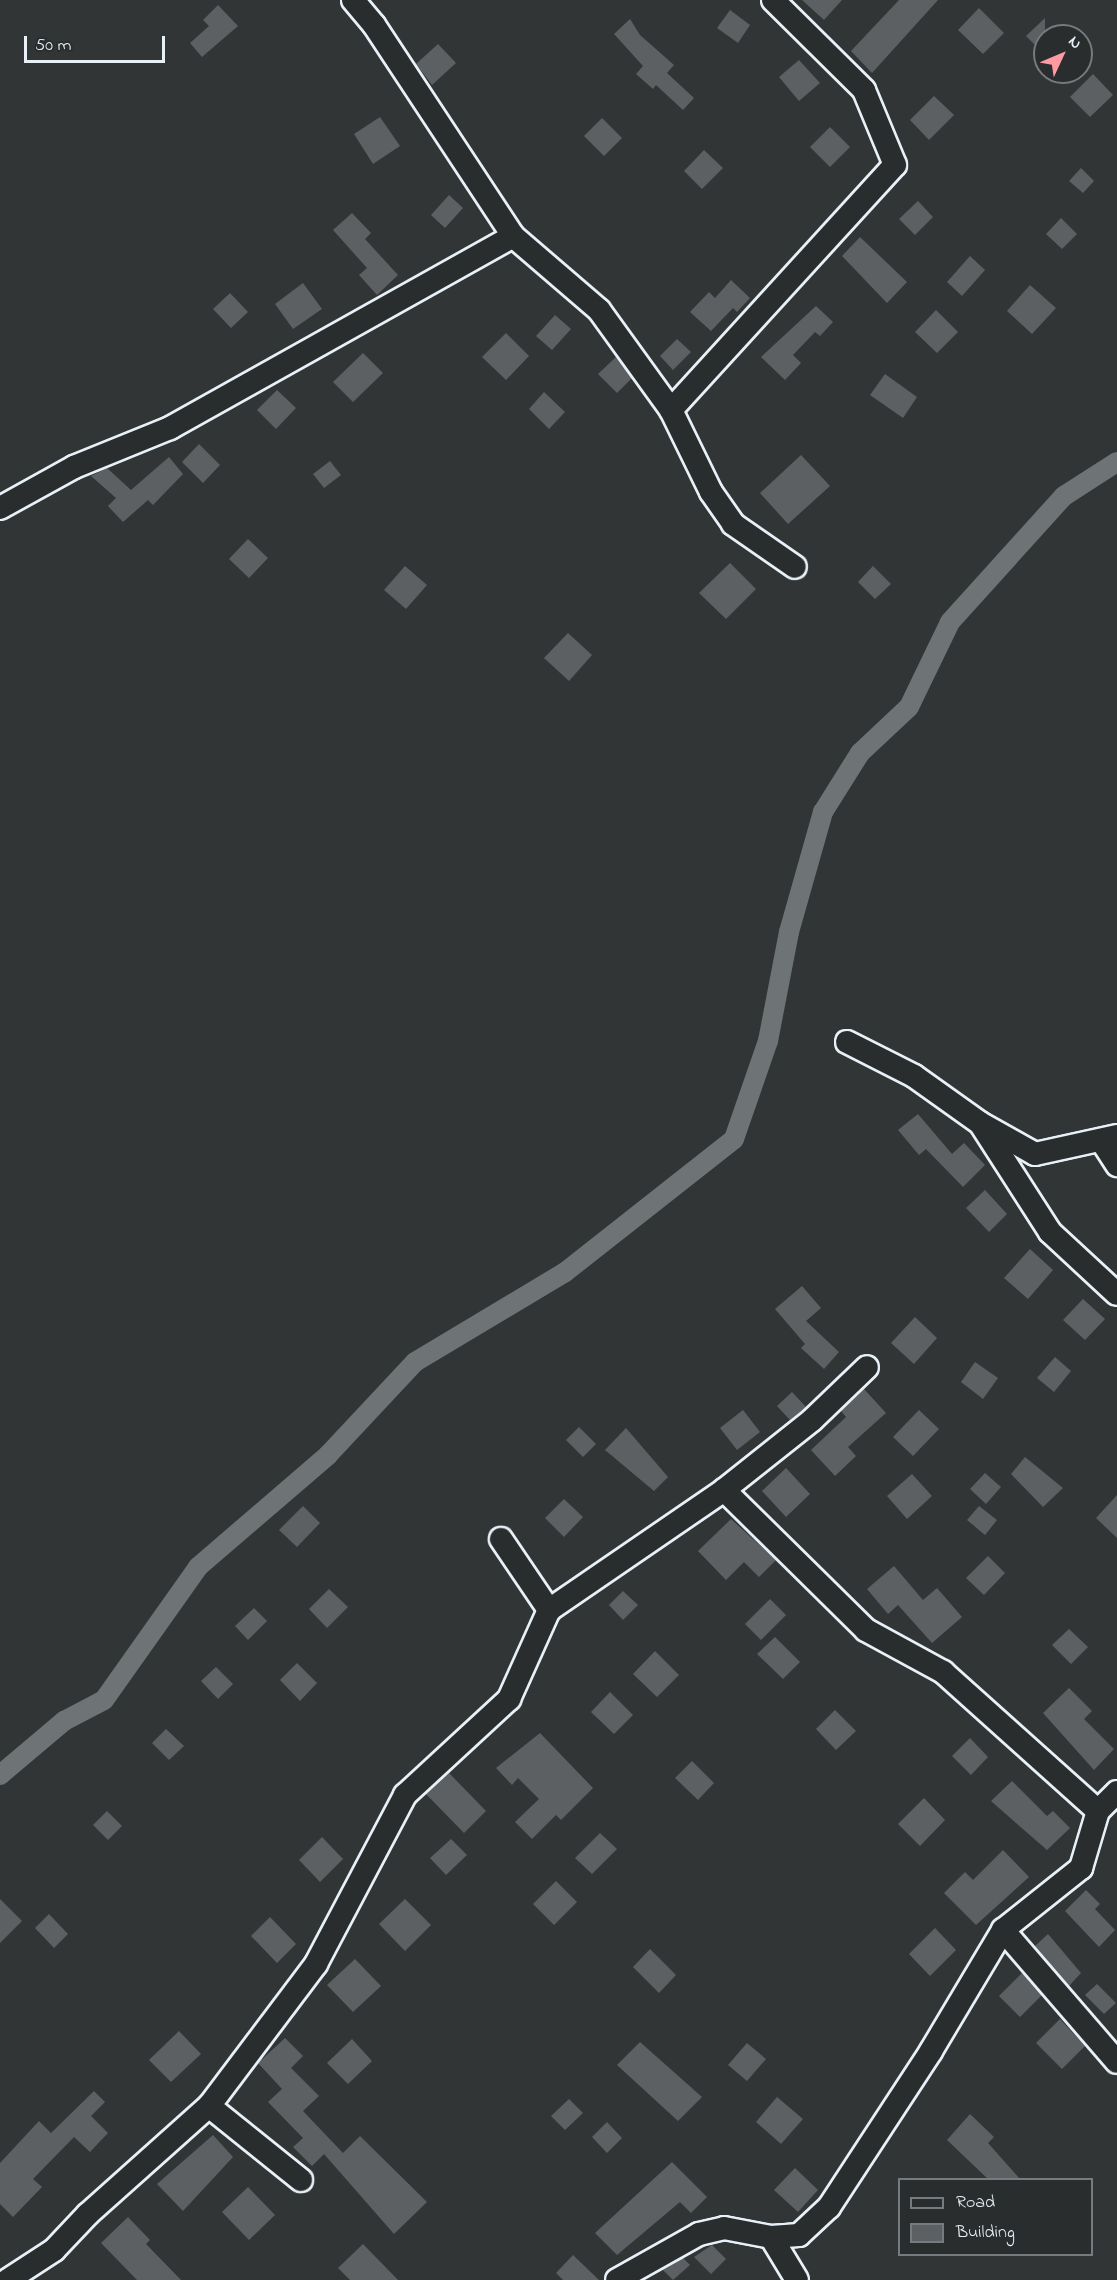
<!DOCTYPE html>
<style>
body{margin:0}
#map{position:relative;width:1117px;height:2280px;overflow:hidden;background:#323536;font-family:"Indie Flower",sans-serif}
div>[style]{position:absolute}
.canal>*{height:20px;margin:-10px;padding:0 10px;transform-origin:10px;border-radius:10px;background:#6e7376}
.building>*{inset:0;background:#5c6063}
.roads{filter:drop-shadow(2px 0 #e8f1f8) drop-shadow(-2px 0 #e8f1f8) drop-shadow(0 2px #e8f1f8) drop-shadow(0 -2px #e8f1f8)}
.minor>*{height:22px;margin:-11px;padding:0 11px;transform-origin:11px;border-radius:11px;background:#2a2d2e}
span{translate:-50% -50%;white-space:nowrap;text-align:center;line-height:1.15;-webkit-text-stroke:4.5px #2a2d2e;paint-order:stroke}
.legend{position:absolute;left:898px;top:2178px;width:195px;height:78px;box-sizing:border-box;background:#2a2d2e;border:2px solid #767b7f;margin:0;padding:8px 10px;list-style:none;font-size:18px;color:#e8f1f8}
.legend li{display:flex;align-items:center;gap:12px;height:30px}
.legend b{width:30px;border:2px solid #767b7f}
.north{position:absolute;left:1033px;top:24px;width:60px;height:60px;box-sizing:border-box;background:#2a2d2e;border:2px solid #767b7f;border-radius:50%;rotate:46deg;font-size:16px;font-weight:700;line-height:24px;text-align:center;color:#e8f1f8}
.north::after{content:'';display:block;margin:auto;width:21px;height:27px;background:#ff9aa2;clip-path:polygon(50% 0,100% 100%,50% 72%,0 100%)}
.scale{position:absolute;left:24px;top:36px;width:141px;height:27px;box-sizing:border-box;border:3px solid #e8f1f8;border-top:0;padding-left:8px;font-size:18px;line-height:21px;white-space:nowrap;color:#e8f1f8;-webkit-text-stroke:4px #2a2d2e;paint-order:stroke}
</style>
<div id="map">
<div class="canal">
<i style="left:0;top:1775px;width:84px;rotate:-40.2deg"></i>
<i style="left:64px;top:1721px;width:45px;rotate:-27.7deg"></i>
<i style="left:104px;top:1700px;width:163px;rotate:-54.7deg"></i>
<i style="left:198px;top:1567px;width:172px;rotate:-40.7deg"></i>
<i style="left:328px;top:1455px;width:127px;rotate:-46.9deg"></i>
<i style="left:415px;top:1362px;width:174px;rotate:-30.9deg"></i>
<i style="left:564px;top:1273px;width:216px;rotate:-38.2deg"></i>
<i style="left:734px;top:1139px;width:104px;rotate:-70.9deg"></i>
<i style="left:768px;top:1041px;width:111px;rotate:-79.1deg"></i>
<i style="left:789px;top:932px;width:125px;rotate:-74.2deg"></i>
<i style="left:823px;top:812px;width:70px;rotate:-57.9deg"></i>
<i style="left:860px;top:753px;width:67px;rotate:-43.2deg"></i>
<i style="left:909px;top:707px;width:94px;rotate:-64.2deg"></i>
<i style="left:950px;top:622px;width:170px;rotate:-47.9deg"></i>
<i style="left:1064px;top:496px;width:63px;rotate:-32.7deg"></i>
</div>
<div class="building">
<i style="clip-path:polygon(802px 0,842px 0,824px 20px)"></i>
<i style="clip-path:polygon(899px 0,938px 0,872px 73px,851px 51px)"></i>
<i style="clip-path:polygon(218px 5px,238px 26px,202px 57px,190px 43px,209px 26px,203px 20px)"></i>
<i style="clip-path:polygon(979px 8px,1004px 33px,983px 54px,958px 30px)"></i>
<i style="clip-path:polygon(730px 10px,750px 25px,738px 43px,717px 28px)"></i>
<i style="clip-path:polygon(1045px 18px,1045px 55px,1026px 36px)"></i>
<i style="clip-path:polygon(630px 19px,640px 35px,674px 65px,667px 73px,694px 98px,683px 110px,656px 85px,653px 89px,636px 74px,643px 66px,614px 34px)"></i>
<i style="clip-path:polygon(438px 44px,456px 63px,432px 85px,416px 64px)"></i>
<i style="clip-path:polygon(799px 60px,820px 83px,799px 101px,779px 77px)"></i>
<i style="clip-path:polygon(1093px 74px,1113px 95px,1090px 117px,1070px 97px)"></i>
<i style="clip-path:polygon(934px 96px,954px 115px,929px 140px,910px 120px)"></i>
<i style="clip-path:polygon(380px 117px,400px 146px,373px 164px,354px 134px)"></i>
<i style="clip-path:polygon(602px 118px,622px 138px,604px 156px,584px 136px)"></i>
<i style="clip-path:polygon(830px 127px,850px 147px,830px 167px,810px 147px)"></i>
<i style="clip-path:polygon(704px 150px,723px 168px,702px 189px,684px 171px)"></i>
<i style="clip-path:polygon(1081px 168px,1094px 181px,1083px 193px,1069px 181px)"></i>
<i style="clip-path:polygon(449px 195px,463px 208px,445px 228px,431px 215px)"></i>
<i style="clip-path:polygon(918px 201px,933px 217px,915px 235px,899px 219px)"></i>
<i style="clip-path:polygon(352px 213px,371px 233px,365px 239px,398px 275px,377px 295px,359px 275px,367px 268px,333px 230px)"></i>
<i style="clip-path:polygon(1061px 218px,1077px 234px,1062px 249px,1046px 234px)"></i>
<i style="clip-path:polygon(860px 237px,907px 282px,887px 303px,842px 256px)"></i>
<i style="clip-path:polygon(970px 256px,985px 270px,962px 296px,947px 282px)"></i>
<i style="clip-path:polygon(731px 280px,750px 298px,737px 312px,733px 308px,711px 331px,690px 312px,709px 292px,715px 298px)"></i>
<i style="clip-path:polygon(303px 283px,322px 309px,293px 329px,275px 304px)"></i>
<i style="clip-path:polygon(1030px 285px,1056px 308px,1032px 334px,1007px 311px)"></i>
<i style="clip-path:polygon(230px 293px,248px 312px,231px 328px,213px 309px)"></i>
<i style="clip-path:polygon(816px 306px,833px 322px,820px 336px,815px 332px,793px 355px,801px 363px,785px 380px,761px 357px)"></i>
<i style="clip-path:polygon(936px 310px,958px 332px,937px 353px,915px 332px)"></i>
<i style="clip-path:polygon(555px 315px,571px 329px,552px 350px,536px 336px)"></i>
<i style="clip-path:polygon(506px 333px,529px 356px,506px 380px,482px 357px)"></i>
<i style="clip-path:polygon(677px 339px,691px 352px,673px 370px,660px 356px)"></i>
<i style="clip-path:polygon(363px 353px,383px 373px,353px 402px,333px 382px)"></i>
<i style="clip-path:polygon(616px 357px,632px 378px,617px 393px,598px 374px)"></i>
<i style="clip-path:polygon(885px 374px,917px 397px,903px 418px,870px 395px)"></i>
<i style="clip-path:polygon(277px 390px,296px 408px,276px 429px,257px 410px)"></i>
<i style="clip-path:polygon(544px 392px,565px 412px,549px 429px,529px 409px)"></i>
<i style="clip-path:polygon(199px 444px,220px 465px,203px 483px,182px 462px)"></i>
<i style="clip-path:polygon(801px 455px,830px 486px,788px 524px,760px 493px)"></i>
<i style="clip-path:polygon(169px 457px,183px 474px,153px 505px,148px 500px,123px 522px,108px 506px,116px 498px,91px 476px,107px 468px,131px 490px)"></i>
<i style="clip-path:polygon(330px 461px,341px 475px,324px 488px,313px 474px)"></i>
<i style="clip-path:polygon(248px 539px,268px 558px,249px 578px,229px 559px)"></i>
<i style="clip-path:polygon(730px 563px,756px 589px,726px 619px,699px 593px)"></i>
<i style="clip-path:polygon(405px 566px,427px 585px,406px 609px,384px 590px)"></i>
<i style="clip-path:polygon(873px 566px,891px 584px,875px 599px,858px 582px)"></i>
<i style="clip-path:polygon(568px 633px,592px 655px,569px 681px,544px 658px)"></i>
<i style="clip-path:polygon(918px 1114px,952px 1154px,964px 1143px,985px 1165px,963px 1187px,926px 1149px,919px 1155px,898px 1130px)"></i>
<i style="clip-path:polygon(985px 1190px,1007px 1214px,989px 1232px,966px 1208px)"></i>
<i style="clip-path:polygon(1030px 1249px,1053px 1270px,1028px 1299px,1004px 1278px)"></i>
<i style="clip-path:polygon(802px 1286px,821px 1308px,806px 1321px,839px 1352px,824px 1369px,801px 1348px,805px 1344px,775px 1309px)"></i>
<i style="clip-path:polygon(1083px 1299px,1105px 1319px,1085px 1340px,1063px 1320px)"></i>
<i style="clip-path:polygon(915px 1317px,937px 1338px,914px 1364px,891px 1343px)"></i>
<i style="clip-path:polygon(1055px 1357px,1071px 1371px,1054px 1392px,1037px 1378px)"></i>
<i style="clip-path:polygon(975px 1362px,998px 1378px,983px 1399px,961px 1382px)"></i>
<i style="clip-path:polygon(864px 1389px,886px 1413px,848px 1447px,856px 1456px,835px 1476px,811px 1450px,846px 1417px,841px 1411px)"></i>
<i style="clip-path:polygon(792px 1392px,806px 1407px,790px 1420px,777px 1406px)"></i>
<i style="clip-path:polygon(743px 1410px,760px 1432px,737px 1450px,720px 1428px)"></i>
<i style="clip-path:polygon(919px 1410px,939px 1429px,913px 1456px,893px 1437px)"></i>
<i style="clip-path:polygon(579px 1427px,596px 1444px,583px 1457px,566px 1440px)"></i>
<i style="clip-path:polygon(626px 1428px,668px 1477px,654px 1491px,605px 1450px)"></i>
<i style="clip-path:polygon(1025px 1457px,1063px 1488px,1043px 1507px,1011px 1474px)"></i>
<i style="clip-path:polygon(786px 1468px,810px 1494px,786px 1517px,762px 1491px)"></i>
<i style="clip-path:polygon(985px 1473px,1001px 1487px,986px 1504px,970px 1489px)"></i>
<i style="clip-path:polygon(912px 1474px,932px 1496px,907px 1519px,887px 1496px)"></i>
<i style="clip-path:polygon(1117px 1495px,1117px 1538px,1096px 1518px)"></i>
<i style="clip-path:polygon(564px 1499px,583px 1517px,564px 1537px,545px 1518px)"></i>
<i style="clip-path:polygon(303px 1506px,320px 1523px,297px 1547px,279px 1530px)"></i>
<i style="clip-path:polygon(979px 1506px,997px 1520px,985px 1535px,967px 1520px)"></i>
<i style="clip-path:polygon(731px 1519px,776px 1560px,759px 1577px,744px 1562px,726px 1580px,698px 1551px)"></i>
<i style="clip-path:polygon(988px 1556px,1005px 1573px,984px 1595px,966px 1578px)"></i>
<i style="clip-path:polygon(894px 1566px,923px 1600px,937px 1588px,962px 1617px,932px 1643px,898px 1605px,888px 1614px,867px 1589px)"></i>
<i style="clip-path:polygon(329px 1589px,348px 1607px,327px 1628px,309px 1609px)"></i>
<i style="clip-path:polygon(623px 1591px,638px 1605px,623px 1620px,609px 1605px)"></i>
<i style="clip-path:polygon(770px 1599px,786px 1615px,761px 1640px,745px 1624px)"></i>
<i style="clip-path:polygon(254px 1608px,267px 1621px,248px 1640px,235px 1626px)"></i>
<i style="clip-path:polygon(1069px 1629px,1088px 1647px,1071px 1664px,1052px 1645px)"></i>
<i style="clip-path:polygon(775px 1637px,800px 1662px,783px 1679px,757px 1654px)"></i>
<i style="clip-path:polygon(655px 1651px,679px 1675px,657px 1697px,633px 1674px)"></i>
<i style="clip-path:polygon(297px 1663px,317px 1683px,300px 1701px,280px 1680px)"></i>
<i style="clip-path:polygon(216px 1667px,233px 1684px,218px 1699px,201px 1681px)"></i>
<i style="clip-path:polygon(1069px 1688px,1092px 1711px,1084px 1719px,1114px 1749px,1094px 1770px,1043px 1713px)"></i>
<i style="clip-path:polygon(610px 1692px,633px 1715px,614px 1734px,591px 1712px)"></i>
<i style="clip-path:polygon(835px 1710px,856px 1731px,836px 1750px,816px 1729px)"></i>
<i style="clip-path:polygon(166px 1729px,184px 1746px,169px 1760px,152px 1743px)"></i>
<i style="clip-path:polygon(540px 1733px,593px 1788px,561px 1820px,556px 1815px,532px 1839px,515px 1822px,539px 1799px,518px 1778px,512px 1785px,496px 1768px)"></i>
<i style="clip-path:polygon(970px 1738px,988px 1757px,971px 1775px,952px 1756px)"></i>
<i style="clip-path:polygon(692px 1761px,714px 1783px,698px 1800px,675px 1778px)"></i>
<i style="clip-path:polygon(449px 1773px,486px 1811px,464px 1833px,426px 1794px)"></i>
<i style="clip-path:polygon(1012px 1781px,1047px 1816px,1053px 1811px,1070px 1828px,1047px 1850px,991px 1801px)"></i>
<i style="clip-path:polygon(924px 1798px,945px 1820px,920px 1846px,898px 1824px)"></i>
<i style="clip-path:polygon(107px 1811px,122px 1826px,108px 1840px,93px 1825px)"></i>
<i style="clip-path:polygon(600px 1833px,617px 1849px,592px 1874px,575px 1858px)"></i>
<i style="clip-path:polygon(322px 1837px,343px 1859px,320px 1882px,299px 1860px)"></i>
<i style="clip-path:polygon(451px 1839px,467px 1855px,446px 1875px,430px 1858px)"></i>
<i style="clip-path:polygon(1003px 1850px,1029px 1877px,976px 1925px,944px 1893px,965px 1872px,973px 1880px)"></i>
<i style="clip-path:polygon(556px 1881px,577px 1902px,554px 1925px,533px 1904px)"></i>
<i style="clip-path:polygon(1086px 1890px,1100px 1904px,1095px 1909px,1115px 1930px,1099px 1947px,1065px 1911px)"></i>
<i style="clip-path:polygon(0 1899px,22px 1921px,0 1943px)"></i>
<i style="clip-path:polygon(405px 1899px,431px 1925px,405px 1951px,379px 1924px)"></i>
<i style="clip-path:polygon(49px 1914px,68px 1934px,54px 1948px,35px 1928px)"></i>
<i style="clip-path:polygon(270px 1917px,296px 1944px,277px 1963px,251px 1936px)"></i>
<i style="clip-path:polygon(935px 1928px,956px 1950px,930px 1976px,909px 1954px)"></i>
<i style="clip-path:polygon(1048px 1934px,1081px 1973px,1069px 1986px,1035px 1946px)"></i>
<i style="clip-path:polygon(650px 1949px,676px 1975px,659px 1993px,633px 1967px)"></i>
<i style="clip-path:polygon(355px 1959px,381px 1986px,353px 2012px,327px 1985px)"></i>
<i style="clip-path:polygon(1022px 1973px,1042px 1995px,1020px 2017px,999px 1996px)"></i>
<i style="clip-path:polygon(1097px 1984px,1116px 2003px,1104px 2014px,1085px 1995px)"></i>
<i style="clip-path:polygon(1060px 2019px,1085px 2046px,1062px 2069px,1036px 2043px)"></i>
<i style="clip-path:polygon(179px 2031px,201px 2054px,171px 2082px,149px 2060px)"></i>
<i style="clip-path:polygon(285px 2038px,303px 2056px,291px 2068px,319px 2096px,303px 2111px,343px 2153px,360px 2136px,427px 2202px,394px 2234px,324px 2154px,312px 2166px,293px 2147px,303px 2138px,268px 2102px,282px 2089px,258px 2063px)"></i>
<i style="clip-path:polygon(352px 2039px,372px 2061px,348px 2084px,327px 2063px)"></i>
<i style="clip-path:polygon(640px 2042px,702px 2097px,678px 2121px,617px 2065px)"></i>
<i style="clip-path:polygon(747px 2043px,766px 2059px,747px 2081px,728px 2065px)"></i>
<i style="clip-path:polygon(94px 2091px,105px 2102px,91px 2116px,108px 2133px,90px 2152px,74px 2137px,33px 2179px,42px 2187px,13px 2217px,0 2204px,0 2163px,39px 2121px,51px 2133px)"></i>
<i style="clip-path:polygon(777px 2097px,803px 2119px,781px 2144px,756px 2122px)"></i>
<i style="clip-path:polygon(569px 2099px,583px 2113px,565px 2130px,551px 2116px)"></i>
<i style="clip-path:polygon(970px 2114px,994px 2137px,988px 2143px,1021px 2180px,989px 2180px,947px 2140px)"></i>
<i style="clip-path:polygon(607px 2122px,622px 2138px,607px 2153px,592px 2137px)"></i>
<i style="clip-path:polygon(213px 2135px,233px 2157px,183px 2211px,157px 2184px)"></i>
<i style="clip-path:polygon(672px 2162px,707px 2197px,691px 2213px,680px 2202px,617px 2255px,595px 2233px)"></i>
<i style="clip-path:polygon(795px 2168px,818px 2190px,798px 2212px,774px 2190px)"></i>
<i style="clip-path:polygon(248px 2187px,275px 2215px,249px 2240px,222px 2212px)"></i>
<i style="clip-path:polygon(128px 2217px,150px 2240px,146px 2244px,181px 2280px,137px 2280px,101px 2243px)"></i>
<i style="clip-path:polygon(363px 2244px,398px 2280px,350px 2280px,338px 2268px)"></i>
<i style="clip-path:polygon(712px 2245px,726px 2259px,711px 2274px,694px 2257px)"></i>
<i style="clip-path:polygon(573px 2255px,599px 2280px,563px 2280px,556px 2273px)"></i>
<i style="clip-path:polygon(683px 2258px,690px 2265px,673px 2280px,663px 2270px)"></i>
</div>
<div class="roads">
<div class="minor">
<i style="left:353px;top:0;width:33px;rotate:50deg"></i>
<i style="left:374px;top:25px;width:253px;rotate:56.6deg"></i>
<i style="left:513px;top:236px;width:113px;rotate:40.7deg"></i>
<i style="left:599px;top:310px;width:123px;rotate:54.2deg"></i>
<i style="left:671px;top:410px;width:91px;rotate:64deg"></i>
<i style="left:711px;top:492px;width:39px;rotate:55deg"></i>
<i style="left:733px;top:524px;width:75px;rotate:34.7deg"></i>
<i style="left:671px;top:410px;width:332px;rotate:-47.6deg"></i>
<i style="left:895px;top:165px;width:81px;rotate:-112.5deg"></i>
<i style="left:864px;top:90px;width:128px;rotate:-135.3deg"></i>
<i style="left:0;top:508px;width:85px;rotate:-29deg"></i>
<i style="left:74px;top:467px;width:104px;rotate:-22.1deg"></i>
<i style="left:170px;top:428px;width:393px;rotate:-29.2deg"></i>
<i style="left:847px;top:1042px;width:75px;rotate:26.9deg"></i>
<i style="left:914px;top:1076px;width:81px;rotate:35.5deg"></i>
<i style="left:980px;top:1123px;width:63px;rotate:29.4deg"></i>
<i style="left:1035px;top:1154px;width:84px;rotate:-12.4deg"></i>
<i style="left:982px;top:1126px;width:126px;rotate:57.3deg"></i>
<i style="left:1050px;top:1232px;width:91px;rotate:42.8deg"></i>
<i style="left:1101px;top:1140px;width:30px;rotate:57deg"></i>
<i style="left:724px;top:1490px;width:199px;rotate:44.6deg"></i>
<i style="left:866px;top:1630px;width:88px;rotate:28.6deg"></i>
<i style="left:943px;top:1672px;width:208px;rotate:41.9deg"></i>
<i style="left:501px;top:1539px;width:86px;rotate:55.9deg"></i>
<i style="left:1003px;top:1930px;width:174px;rotate:49.2deg"></i>
<i style="left:209px;top:2106px;width:118px;rotate:38.8deg"></i>
<i style="left:771px;top:2237px;width:50px;rotate:58.8deg"></i>
<i style="left:8px;top:2280px;width:55px;rotate:-33.1deg"></i>
<i style="left:54px;top:2250px;width:50px;rotate:-46.6deg"></i>
<i style="left:88px;top:2214px;width:162px;rotate:-41.8deg"></i>
<i style="left:209px;top:2106px;width:178px;rotate:-53deg"></i>
<i style="left:316px;top:1964px;width:191px;rotate:-62.2deg"></i>
<i style="left:405px;top:1795px;width:142px;rotate:-42.7deg"></i>
<i style="left:509px;top:1699px;width:98px;rotate:-65.8deg"></i>
<i style="left:549px;top:1610px;width:212px;rotate:-34.4deg"></i>
<i style="left:724px;top:1490px;width:112px;rotate:-38.5deg"></i>
<i style="left:812px;top:1420px;width:76px;rotate:-43.9deg"></i>
<i style="left:617px;top:2280px;width:94px;rotate:-29.3deg"></i>
<i style="left:699px;top:2234px;width:26px;rotate:-13deg"></i>
<i style="left:724px;top:2228px;width:48px;rotate:10.8deg"></i>
<i style="left:771px;top:2237px;width:28px;rotate:-4deg"></i>
<i style="left:799px;top:2235px;width:41px;rotate:-43deg"></i>
<i style="left:829px;top:2207px;width:186px;rotate:-56.8deg"></i>
<i style="left:931px;top:2051px;width:141px;rotate:-59.2deg"></i>
<i style="left:1003px;top:1930px;width:100px;rotate:-38.5deg"></i>
<i style="left:1081px;top:1868px;width:59px;rotate:-73.4deg"></i>
<i style="left:1098px;top:1811px;width:27px;rotate:-45deg"></i>
</div>
</div>
<ul class="legend">
<li><b style="height:8px;background:#2a2d2e"></b>Road</li>
<li><b style="height:16px;background:#5c6063"></b>Building</li>
</ul>
<div class="north">N</div>
<div class="scale">50 m</div>
</div>
